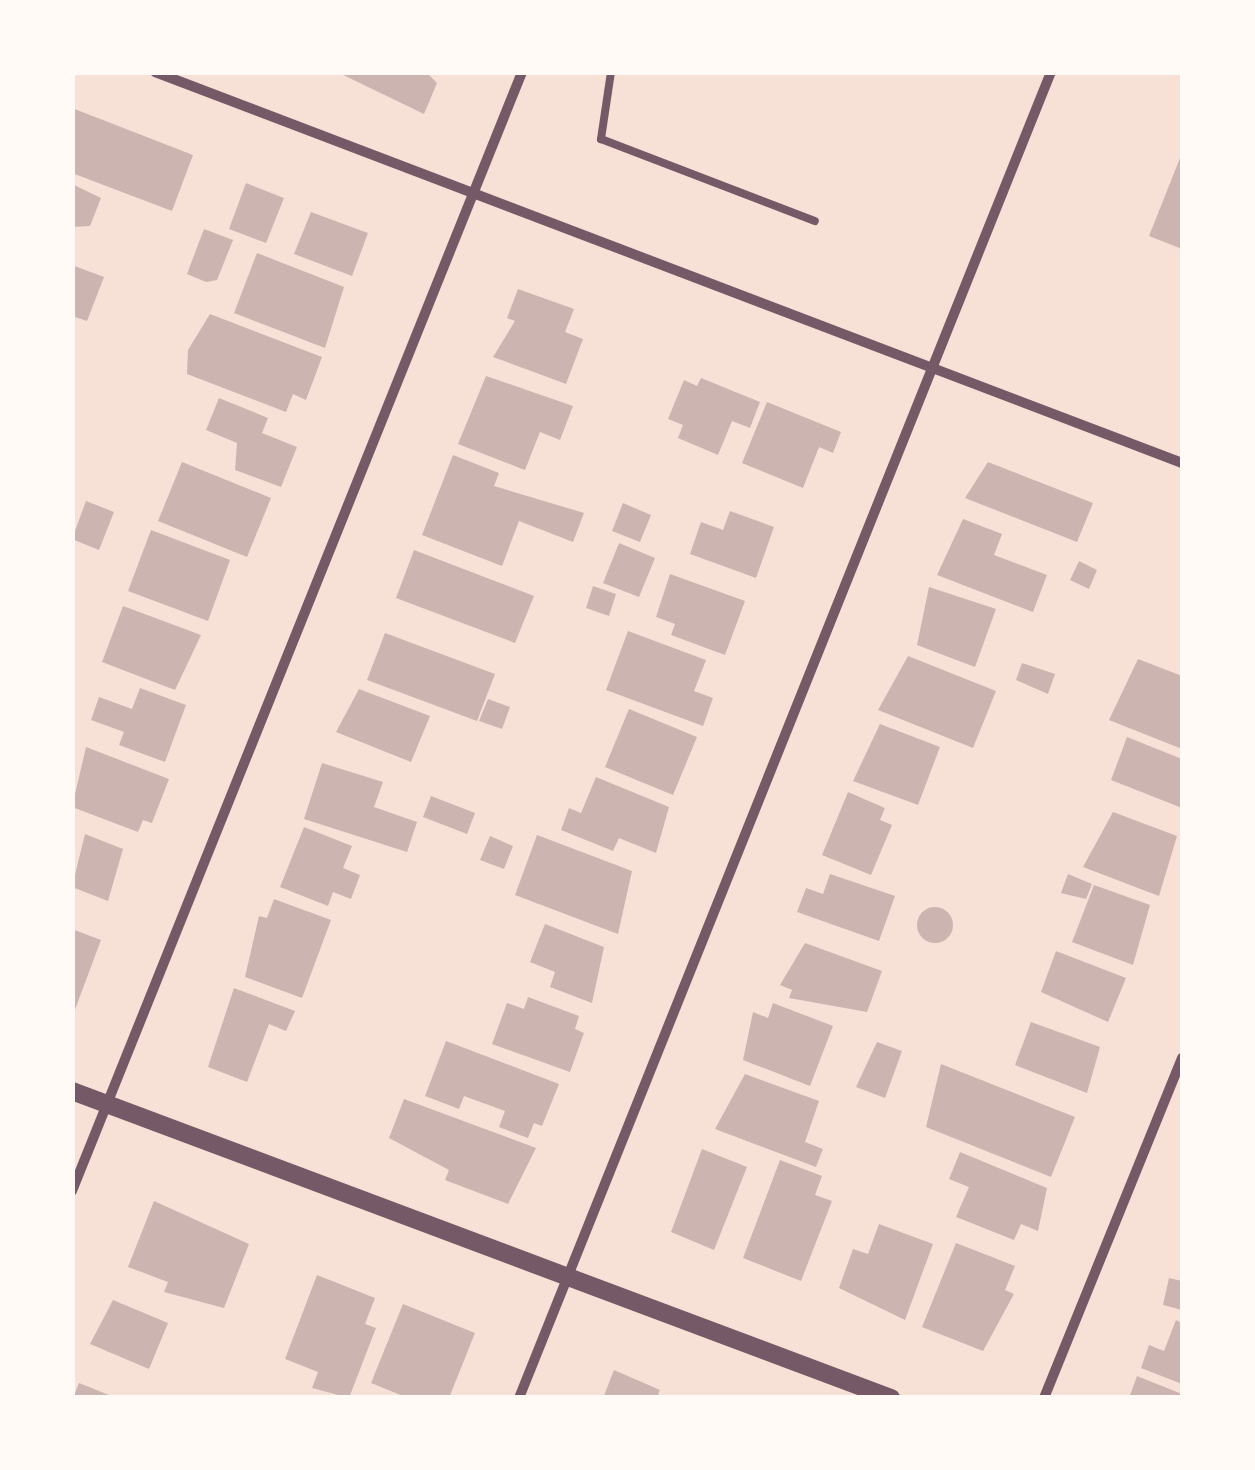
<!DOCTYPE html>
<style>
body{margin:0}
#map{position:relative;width:1255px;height:1470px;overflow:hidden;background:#f7e1d7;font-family:Helvetica,sans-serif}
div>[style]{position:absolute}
.building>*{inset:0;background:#ccb4b1}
.round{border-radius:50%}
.service>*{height:8px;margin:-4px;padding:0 4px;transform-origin:4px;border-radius:4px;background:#755966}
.minor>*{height:10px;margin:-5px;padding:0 5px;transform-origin:5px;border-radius:5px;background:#755966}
.tertiary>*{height:18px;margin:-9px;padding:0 9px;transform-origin:9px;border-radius:9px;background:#755966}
span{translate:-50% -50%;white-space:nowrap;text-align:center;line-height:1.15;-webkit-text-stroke:10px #fffaf5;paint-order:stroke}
.frame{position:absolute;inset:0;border:75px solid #fffaf5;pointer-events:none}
</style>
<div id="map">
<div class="building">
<i style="clip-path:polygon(337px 72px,426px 72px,437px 83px,424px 114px)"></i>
<i style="clip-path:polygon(72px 108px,193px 155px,172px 211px,72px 173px)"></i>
<i style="clip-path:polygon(1182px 153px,1182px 249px,1149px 236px)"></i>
<i style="clip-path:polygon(246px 183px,284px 198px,266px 243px,229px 229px)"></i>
<i style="clip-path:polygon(72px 184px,101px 198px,90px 226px,72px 227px)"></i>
<i style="clip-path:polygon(311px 212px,368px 233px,352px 276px,294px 254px)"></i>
<i style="clip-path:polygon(204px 229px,233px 240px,217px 280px,206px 282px,187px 274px)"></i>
<i style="clip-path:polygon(257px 253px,344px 287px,325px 348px,234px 313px)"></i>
<i style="clip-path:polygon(72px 265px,104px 277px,87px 321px,72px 316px)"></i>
<i style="clip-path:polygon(518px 289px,574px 309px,565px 332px,583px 339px,566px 384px,493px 357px,515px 321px,507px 318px)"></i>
<i style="clip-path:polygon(210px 314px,322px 357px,306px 400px,293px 394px,286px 412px,187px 374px,188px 350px)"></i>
<i style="clip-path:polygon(486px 376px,573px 406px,560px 440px,540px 432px,525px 470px,458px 444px)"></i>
<i style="clip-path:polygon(701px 378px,760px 402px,750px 428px,732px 421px,718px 455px,678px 438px,683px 425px,668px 419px,684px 380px,697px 386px)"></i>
<i style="clip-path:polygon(219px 398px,268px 418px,262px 433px,297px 447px,281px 487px,235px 470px,237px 443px,206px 430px)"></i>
<i style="clip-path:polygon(767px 402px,841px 432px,833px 453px,819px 447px,803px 488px,742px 463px)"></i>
<i style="clip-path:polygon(453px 455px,499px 473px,494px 486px,584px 513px,573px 542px,519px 521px,502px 566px,422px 535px)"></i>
<i style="clip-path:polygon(182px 462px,271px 498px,247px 557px,158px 521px)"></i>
<i style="clip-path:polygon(988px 462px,1093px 503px,1077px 542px,965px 498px)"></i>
<i style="clip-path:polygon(86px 501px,114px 512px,99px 550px,72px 539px)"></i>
<i style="clip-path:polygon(623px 503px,651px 515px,640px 542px,612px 531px)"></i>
<i style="clip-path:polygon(730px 511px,774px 527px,756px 578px,690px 554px,701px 522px,723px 530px)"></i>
<i style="clip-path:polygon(963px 519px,1002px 534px,994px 555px,1047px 575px,1033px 612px,937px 575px)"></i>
<i style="clip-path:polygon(151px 530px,230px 560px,208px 621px,128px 591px)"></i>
<i style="clip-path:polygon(619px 543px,655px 558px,639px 597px,603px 583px)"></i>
<i style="clip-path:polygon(414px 550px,534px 596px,515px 643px,396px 598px)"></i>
<i style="clip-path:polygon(1079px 561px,1097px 570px,1089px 589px,1070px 580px)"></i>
<i style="clip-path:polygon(670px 574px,745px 601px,725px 655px,671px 635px,675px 624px,656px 617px)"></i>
<i style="clip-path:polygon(593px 586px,616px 594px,609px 616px,586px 608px)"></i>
<i style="clip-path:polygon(929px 587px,996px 609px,975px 667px,917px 645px)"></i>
<i style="clip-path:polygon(123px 606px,201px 635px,175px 690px,102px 662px)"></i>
<i style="clip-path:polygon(628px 631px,706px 660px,694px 691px,713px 698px,703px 726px,606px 690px)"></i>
<i style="clip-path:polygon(385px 633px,495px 674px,477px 721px,367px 680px)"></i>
<i style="clip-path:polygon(908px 656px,996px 691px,973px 748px,878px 710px)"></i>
<i style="clip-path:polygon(1138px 659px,1182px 676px,1182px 749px,1109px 720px)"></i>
<i style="clip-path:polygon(1022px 663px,1055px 674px,1048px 694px,1016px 680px)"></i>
<i style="clip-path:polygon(140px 688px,186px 705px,165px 762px,119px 745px,124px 732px,91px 720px,99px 697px,132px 709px)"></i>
<i style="clip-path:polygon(359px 689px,430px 716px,411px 762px,336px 732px)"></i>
<i style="clip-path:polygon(488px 699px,510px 707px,502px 729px,479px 721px)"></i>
<i style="clip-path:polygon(629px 709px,697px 737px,673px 795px,605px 767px)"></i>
<i style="clip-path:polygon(880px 724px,940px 747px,918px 805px,853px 781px)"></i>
<i style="clip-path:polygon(1127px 737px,1182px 759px,1182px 808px,1111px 780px)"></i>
<i style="clip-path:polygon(86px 747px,169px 779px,152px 823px,143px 820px,138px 832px,72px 807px)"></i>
<i style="clip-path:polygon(322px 763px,383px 782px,374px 807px,417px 822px,407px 852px,304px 819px)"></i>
<i style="clip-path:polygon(596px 777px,669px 807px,656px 853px,619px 838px,613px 851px,561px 830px,569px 808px,581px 813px)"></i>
<i style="clip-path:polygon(848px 792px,885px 808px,880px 820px,892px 825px,871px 875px,822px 855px)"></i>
<i style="clip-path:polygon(431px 796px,475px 813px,467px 834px,423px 817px)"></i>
<i style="clip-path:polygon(1113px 812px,1177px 836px,1159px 896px,1083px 867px)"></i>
<i style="clip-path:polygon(304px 827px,352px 846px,343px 868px,360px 875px,351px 899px,333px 892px,328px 906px,280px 887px)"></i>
<i style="clip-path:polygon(85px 834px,123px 849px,108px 901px,72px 887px)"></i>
<i style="clip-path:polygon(537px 835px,632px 871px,618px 934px,515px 895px)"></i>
<i style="clip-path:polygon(490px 836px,513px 846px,504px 869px,480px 860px)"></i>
<i style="clip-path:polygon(830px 874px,895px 896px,879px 941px,797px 912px,806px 888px,823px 894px)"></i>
<i style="clip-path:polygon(1068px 874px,1092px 884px,1086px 899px,1061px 893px)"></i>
<i style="clip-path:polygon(1094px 885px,1150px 905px,1133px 965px,1072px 942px)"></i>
<i style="clip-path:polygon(274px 899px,331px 920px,302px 998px,245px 977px,259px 916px,267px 918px)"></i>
<i class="round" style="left:917px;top:907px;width:36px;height:36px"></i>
<i style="clip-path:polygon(545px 924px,604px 947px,592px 1003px,550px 987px,555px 972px,530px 962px)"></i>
<i style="clip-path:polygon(72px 929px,101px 940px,73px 1015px,72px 1015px)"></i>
<i style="clip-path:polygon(805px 943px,882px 971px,867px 1012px,789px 998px,792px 990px,780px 985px)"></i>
<i style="clip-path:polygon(1056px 951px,1126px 978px,1108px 1022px,1041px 992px)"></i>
<i style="clip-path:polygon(234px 988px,295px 1011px,286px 1031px,269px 1024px,247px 1082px,208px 1067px)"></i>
<i style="clip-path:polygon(528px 997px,579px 1016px,575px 1029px,584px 1033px,570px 1072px,492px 1044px,507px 1003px,524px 1009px)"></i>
<i style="clip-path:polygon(773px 1003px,833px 1026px,810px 1086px,743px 1060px,753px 1012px,768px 1018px)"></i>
<i style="clip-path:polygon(1031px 1022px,1100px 1047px,1087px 1093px,1015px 1065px)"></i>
<i style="clip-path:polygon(446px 1041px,559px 1084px,542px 1126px,534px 1123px,528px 1138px,499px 1127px,505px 1111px,464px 1096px,459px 1109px,425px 1096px)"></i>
<i style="clip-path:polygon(877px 1042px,902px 1051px,885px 1098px,856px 1087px)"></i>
<i style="clip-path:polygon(941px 1064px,1075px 1117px,1051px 1177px,926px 1127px)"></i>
<i style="clip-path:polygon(745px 1074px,819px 1101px,805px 1142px,823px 1149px,816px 1167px,715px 1129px)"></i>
<i style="clip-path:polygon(404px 1099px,536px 1148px,508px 1204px,445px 1180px,449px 1170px,389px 1138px)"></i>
<i style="clip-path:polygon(702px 1149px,747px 1167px,714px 1250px,671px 1232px)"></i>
<i style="clip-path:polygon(960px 1152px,1047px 1188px,1038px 1231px,1021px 1224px,1014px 1240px,956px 1217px,969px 1187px,949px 1179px)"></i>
<i style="clip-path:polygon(780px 1160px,822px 1176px,815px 1195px,832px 1201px,801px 1281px,743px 1258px)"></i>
<i style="clip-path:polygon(154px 1201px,249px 1244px,224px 1308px,164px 1292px,168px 1282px,128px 1267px)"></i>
<i style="clip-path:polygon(879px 1224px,933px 1244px,905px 1320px,839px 1288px,853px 1249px,868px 1254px)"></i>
<i style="clip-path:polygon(956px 1243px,1015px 1266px,1005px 1290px,1014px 1294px,983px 1351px,922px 1327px)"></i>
<i style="clip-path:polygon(317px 1275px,375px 1298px,365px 1324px,376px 1328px,349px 1398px,312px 1388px,318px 1372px,285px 1359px)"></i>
<i style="clip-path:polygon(1169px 1278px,1182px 1281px,1182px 1310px,1163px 1305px)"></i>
<i style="clip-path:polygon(113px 1300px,168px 1323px,149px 1369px,90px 1344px)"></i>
<i style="clip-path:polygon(403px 1304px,475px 1333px,449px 1398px,408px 1398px,371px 1383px)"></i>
<i style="clip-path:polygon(1176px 1320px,1182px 1323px,1182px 1384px,1141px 1368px,1149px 1345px,1164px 1351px)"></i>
<i style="clip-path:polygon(614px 1370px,660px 1390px,657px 1398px,603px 1398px)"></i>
<i style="clip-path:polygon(1137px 1376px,1182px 1394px,1182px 1398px,1129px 1398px)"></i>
<i style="clip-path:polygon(79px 1383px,114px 1397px,114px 1398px,73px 1398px)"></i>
</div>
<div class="service">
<i style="left:611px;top:72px;width:68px;rotate:98.5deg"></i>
<i style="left:601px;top:139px;width:229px;rotate:21deg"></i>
</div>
<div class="minor">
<i style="left:155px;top:72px;width:1099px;rotate:20.84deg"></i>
<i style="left:72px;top:1191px;width:1206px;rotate:-68.09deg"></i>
<i style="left:519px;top:1398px;width:1429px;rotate:-68.14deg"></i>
<i style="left:1044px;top:1398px;width:367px;rotate:-67.9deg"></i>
</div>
<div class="tertiary">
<i style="left:72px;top:1091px;width:875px;rotate:20.55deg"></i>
</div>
<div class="frame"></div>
</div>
